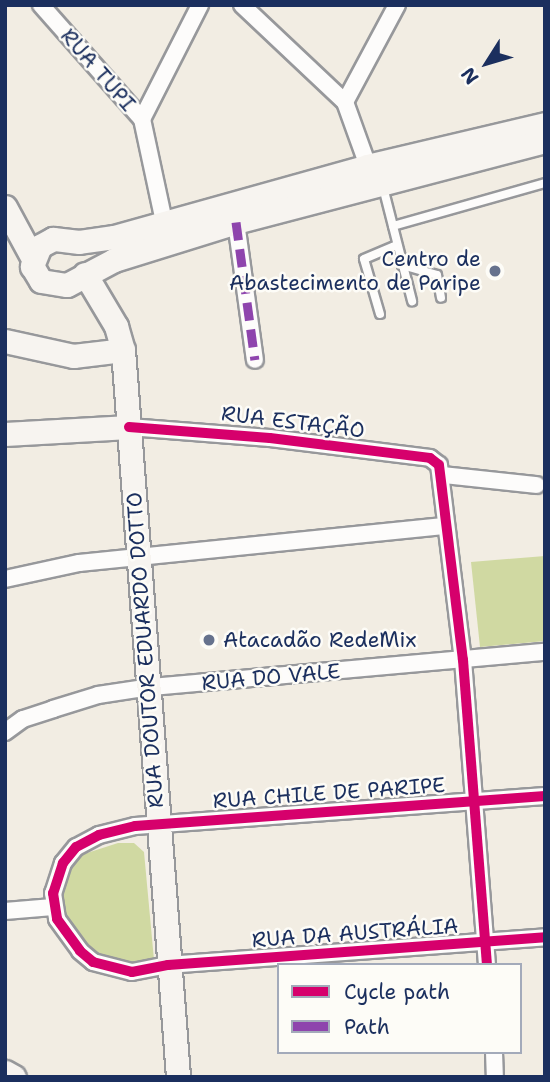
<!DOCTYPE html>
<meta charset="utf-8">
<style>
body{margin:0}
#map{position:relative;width:550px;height:1082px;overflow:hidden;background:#f2ede3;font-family:"Shantell Sans",sans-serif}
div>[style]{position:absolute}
.green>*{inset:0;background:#d0d9a2}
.roads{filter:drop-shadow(2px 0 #97989b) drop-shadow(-2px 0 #97989b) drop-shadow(0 2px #97989b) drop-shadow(0 -2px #97989b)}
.lane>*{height:8px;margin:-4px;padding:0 4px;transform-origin:4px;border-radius:4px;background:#fdfcfb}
.street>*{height:16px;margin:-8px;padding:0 8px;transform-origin:8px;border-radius:8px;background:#fdfcfb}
.secondary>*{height:23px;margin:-11.5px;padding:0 11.5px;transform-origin:11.5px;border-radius:11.5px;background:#f7f4f0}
.quiet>*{height:9px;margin-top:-4.5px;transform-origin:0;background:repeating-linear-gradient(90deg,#8e44ad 0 18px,transparent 0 27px)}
.cycleway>*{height:10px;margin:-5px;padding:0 5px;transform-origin:5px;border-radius:5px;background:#d6006c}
.dots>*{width:19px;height:19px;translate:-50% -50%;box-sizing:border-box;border:4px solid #fdfcf7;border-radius:50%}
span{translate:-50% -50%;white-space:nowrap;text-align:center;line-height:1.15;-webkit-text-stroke:5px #fdfcf7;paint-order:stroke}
.street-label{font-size:21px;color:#1b2f5e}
.poi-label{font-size:21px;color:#1b2f5e}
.right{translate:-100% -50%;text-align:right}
.left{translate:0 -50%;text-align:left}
.frame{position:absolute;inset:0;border:7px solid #1b2f5e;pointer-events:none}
.legend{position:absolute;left:277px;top:963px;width:245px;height:91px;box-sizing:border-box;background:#fdfcf7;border:2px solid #a3aaba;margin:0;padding:9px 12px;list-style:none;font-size:21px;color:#1b2f5e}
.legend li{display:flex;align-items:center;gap:14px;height:35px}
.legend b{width:35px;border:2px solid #a3aaba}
.north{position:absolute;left:452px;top:28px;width:70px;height:70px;-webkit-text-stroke:5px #fdfcf7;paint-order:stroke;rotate:233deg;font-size:19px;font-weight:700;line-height:28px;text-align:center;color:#1b2f5e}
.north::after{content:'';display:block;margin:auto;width:24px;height:32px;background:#1b2f5e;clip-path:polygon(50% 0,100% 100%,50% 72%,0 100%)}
</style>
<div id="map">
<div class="green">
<i style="clip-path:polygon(545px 556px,545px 641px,480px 647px,471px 562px)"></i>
<i style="clip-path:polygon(118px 843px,134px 843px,144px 852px,154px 960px,111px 971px,65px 939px,59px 893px,67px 872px,84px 854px)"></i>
</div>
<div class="roads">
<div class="lane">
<i style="left:383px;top:187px;width:118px;rotate:75.7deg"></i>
<i style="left:393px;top:226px;width:158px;rotate:-15.8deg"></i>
<i style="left:402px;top:265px;width:36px;rotate:16deg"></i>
<i style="left:437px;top:275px;width:23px;rotate:80deg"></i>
<i style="left:380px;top:314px;width:57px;rotate:-106.2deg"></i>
<i style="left:364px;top:259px;width:36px;rotate:-23deg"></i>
</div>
<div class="street">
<i style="left:41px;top:5px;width:152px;rotate:48.5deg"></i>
<i style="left:142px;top:119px;width:105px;rotate:77.9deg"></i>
<i style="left:242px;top:5px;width:141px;rotate:43.3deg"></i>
<i style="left:345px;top:102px;width:68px;rotate:70.2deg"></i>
<i style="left:345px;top:102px;width:110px;rotate:-61.8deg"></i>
<i style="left:142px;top:119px;width:128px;rotate:-63deg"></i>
<i style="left:236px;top:222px;width:139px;rotate:82.2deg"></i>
<i style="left:129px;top:427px;width:141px;rotate:4.5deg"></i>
<i style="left:270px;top:438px;width:161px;rotate:7.1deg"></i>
<i style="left:430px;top:458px;width:11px;rotate:38deg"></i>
<i style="left:439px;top:465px;width:196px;rotate:83deg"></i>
<i style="left:463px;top:660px;width:306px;rotate:85.5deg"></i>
<i style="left:443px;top:475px;width:94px;rotate:6.1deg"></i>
<i style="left:5px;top:579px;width:76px;rotate:-12.2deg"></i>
<i style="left:79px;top:563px;width:369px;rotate:-5.8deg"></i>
<i style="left:5px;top:732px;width:22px;rotate:-36deg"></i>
<i style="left:23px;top:719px;width:32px;rotate:-18deg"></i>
<i style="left:53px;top:709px;width:47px;rotate:-17.3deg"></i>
<i style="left:98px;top:695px;width:54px;rotate:-8.6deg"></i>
<i style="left:151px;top:687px;width:396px;rotate:-5.1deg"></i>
<i style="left:545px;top:796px;width:411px;rotate:175.8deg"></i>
<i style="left:135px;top:826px;width:37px;rotate:166deg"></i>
<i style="left:99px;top:835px;width:26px;rotate:152deg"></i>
<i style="left:76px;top:847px;width:21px;rotate:129deg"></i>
<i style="left:63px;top:863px;width:32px;rotate:108deg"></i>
<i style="left:53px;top:893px;width:26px;rotate:81deg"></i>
<i style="left:57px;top:919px;width:39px;rotate:54deg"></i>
<i style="left:80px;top:951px;width:17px;rotate:40deg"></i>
<i style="left:93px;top:962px;width:40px;rotate:14.4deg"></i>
<i style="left:132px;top:972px;width:37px;rotate:-11deg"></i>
<i style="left:168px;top:965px;width:378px;rotate:-4.2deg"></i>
<i style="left:5px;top:911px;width:48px;rotate:-4.8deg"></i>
<i style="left:494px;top:1052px;width:25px;rotate:88deg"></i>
</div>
<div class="secondary">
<i style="left:545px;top:124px;width:182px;rotate:166.7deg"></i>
<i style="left:368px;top:166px;width:264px;rotate:164.4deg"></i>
<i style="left:114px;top:237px;width:35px;rotate:172deg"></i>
<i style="left:79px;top:242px;width:26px;rotate:-173deg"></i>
<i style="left:53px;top:239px;width:15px;rotate:152deg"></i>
<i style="left:40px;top:246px;width:22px;rotate:112deg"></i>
<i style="left:32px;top:266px;width:17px;rotate:59deg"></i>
<i style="left:41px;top:281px;width:26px;rotate:9deg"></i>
<i style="left:67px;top:285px;width:53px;rotate:-28deg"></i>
<i style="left:114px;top:260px;width:128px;rotate:-17.3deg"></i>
<i style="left:236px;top:222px;width:319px;rotate:-14.7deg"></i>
<i style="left:5px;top:207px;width:57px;rotate:61.6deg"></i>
<i style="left:85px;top:274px;width:61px;rotate:59.2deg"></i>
<i style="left:116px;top:326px;width:25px;rotate:74deg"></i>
<i style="left:123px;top:350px;width:729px;rotate:85.67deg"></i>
<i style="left:5px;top:341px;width:70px;rotate:12.4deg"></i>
<i style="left:73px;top:356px;width:50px;rotate:-6.8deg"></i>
<i style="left:5px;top:434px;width:124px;rotate:-3.2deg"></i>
<i style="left:5px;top:1072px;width:10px;rotate:29deg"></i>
</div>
</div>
<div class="quiet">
<i style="left:236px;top:222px;width:139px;rotate:82.2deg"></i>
</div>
<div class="cycleway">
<i style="left:129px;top:427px;width:141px;rotate:4.5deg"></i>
<i style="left:270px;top:438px;width:161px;rotate:7.1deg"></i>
<i style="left:430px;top:458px;width:11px;rotate:38deg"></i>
<i style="left:439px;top:465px;width:196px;rotate:83deg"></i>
<i style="left:463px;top:660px;width:306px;rotate:85.5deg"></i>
<i style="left:545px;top:796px;width:411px;rotate:175.8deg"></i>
<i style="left:135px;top:826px;width:37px;rotate:166deg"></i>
<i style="left:99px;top:835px;width:26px;rotate:152deg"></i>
<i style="left:76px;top:847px;width:21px;rotate:129deg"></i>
<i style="left:63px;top:863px;width:32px;rotate:108deg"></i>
<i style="left:53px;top:893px;width:26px;rotate:81deg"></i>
<i style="left:57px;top:919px;width:39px;rotate:54deg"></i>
<i style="left:80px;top:951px;width:17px;rotate:40deg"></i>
<i style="left:93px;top:962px;width:40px;rotate:14.4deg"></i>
<i style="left:132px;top:972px;width:37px;rotate:-11deg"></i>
<i style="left:168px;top:965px;width:378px;rotate:-4.2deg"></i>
</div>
<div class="dots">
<i style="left:495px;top:271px;background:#66728d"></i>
<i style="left:209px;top:640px;background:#66728d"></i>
</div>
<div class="street-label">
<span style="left:98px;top:70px;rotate:49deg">RUA TUPI</span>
<span style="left:293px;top:422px;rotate:7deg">RUA ESTAÇÃO</span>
<span style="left:145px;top:650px;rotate:-94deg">RUA DOUTOR EDUARDO DOTTO</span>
<span style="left:271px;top:677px;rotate:-5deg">RUA DO VALE</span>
<span style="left:329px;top:793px;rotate:-4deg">RUA CHILE DE PARIPE</span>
<span style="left:355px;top:933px;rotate:-4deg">RUA DA AUSTRÁLIA</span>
</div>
<div class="poi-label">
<span class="right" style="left:481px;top:271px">Centro de<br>Abastecimento de Paripe</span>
<span class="left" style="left:223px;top:640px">Atacadão RedeMix</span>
</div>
<div class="frame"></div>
<ul class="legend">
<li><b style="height:9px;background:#d6006c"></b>Cycle path</li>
<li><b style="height:9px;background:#8e44ad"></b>Path</li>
</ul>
<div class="north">N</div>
</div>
